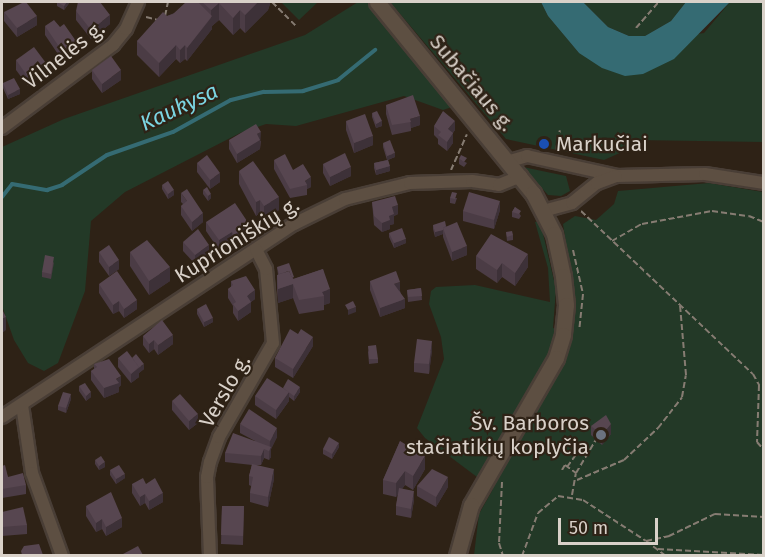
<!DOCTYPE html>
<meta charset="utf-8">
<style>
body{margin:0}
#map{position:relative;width:765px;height:557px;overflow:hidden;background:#2e2216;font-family:"Fira Sans",sans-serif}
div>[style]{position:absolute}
.green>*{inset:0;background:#233927}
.water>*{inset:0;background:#356b73}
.stream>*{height:4px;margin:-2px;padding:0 2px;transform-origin:2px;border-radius:2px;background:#356b73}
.path>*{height:2px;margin-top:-1px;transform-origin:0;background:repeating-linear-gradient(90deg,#867c72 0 6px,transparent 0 9px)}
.roads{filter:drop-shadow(2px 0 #493e36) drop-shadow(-2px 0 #493e36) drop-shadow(0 2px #493e36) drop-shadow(0 -2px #493e36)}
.street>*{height:12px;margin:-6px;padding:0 6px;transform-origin:6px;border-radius:6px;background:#5d4f42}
.secondary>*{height:15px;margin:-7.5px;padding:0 7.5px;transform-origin:7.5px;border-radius:7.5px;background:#5d4f42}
.wall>*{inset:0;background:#4b3c45}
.shaded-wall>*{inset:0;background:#3d3138}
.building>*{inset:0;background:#574650}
.dots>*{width:16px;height:16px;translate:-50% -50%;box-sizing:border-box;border:3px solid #2e2216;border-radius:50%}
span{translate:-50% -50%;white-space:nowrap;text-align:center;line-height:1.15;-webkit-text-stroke:4.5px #2e2216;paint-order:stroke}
.street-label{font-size:21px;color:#d9d1c9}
.poi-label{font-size:21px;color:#d9d1c9}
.left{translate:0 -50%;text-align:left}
.right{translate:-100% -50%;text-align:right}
.water-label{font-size:22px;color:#7bd5e2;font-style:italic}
.frame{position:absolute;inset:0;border:3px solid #d9d1c9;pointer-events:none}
.scale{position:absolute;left:558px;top:518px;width:100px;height:27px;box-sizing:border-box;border:3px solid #d9d1c9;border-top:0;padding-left:8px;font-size:18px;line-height:21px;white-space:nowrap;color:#d9d1c9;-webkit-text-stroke:4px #2e2216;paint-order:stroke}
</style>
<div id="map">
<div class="green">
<i style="clip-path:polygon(281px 2px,318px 2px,299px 20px)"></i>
<i style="clip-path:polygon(358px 2px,368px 2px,455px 106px,443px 110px,404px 96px,296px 126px,266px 124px,240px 133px,125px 192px,91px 221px,85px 291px,58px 363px,44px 371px,28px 363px,14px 340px,2px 306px,2px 147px,64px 119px,305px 35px)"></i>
<i style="clip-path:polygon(390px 2px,541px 2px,548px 16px,579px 53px,704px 33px,730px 2px,763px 2px,763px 142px,635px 140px,622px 152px,604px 160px,506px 139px)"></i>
<i style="clip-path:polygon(583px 2px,686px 2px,671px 21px,645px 36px,629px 36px,608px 27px)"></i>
<i style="clip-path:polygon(523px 167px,566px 176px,570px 191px,561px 196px,548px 195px)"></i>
<i style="clip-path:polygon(709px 183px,763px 192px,763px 555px,474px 555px,479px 514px,493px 489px,425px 438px,417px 428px,444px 359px,441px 337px,429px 304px,431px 291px,436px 287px,475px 285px,550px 302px,548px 268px,535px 222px,540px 221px,556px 289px,553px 328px,567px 332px,570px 270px,563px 224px,575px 216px,596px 220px,614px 204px,618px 191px)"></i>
</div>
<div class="water">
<i style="clip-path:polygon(541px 2px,583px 2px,608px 27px,629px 36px,645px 36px,671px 21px,686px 2px,730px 2px,674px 59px,643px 74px,625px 76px,602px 68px,579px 53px,548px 16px)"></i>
</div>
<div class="stream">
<i style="left:2px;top:197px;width:16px;rotate:-52deg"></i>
<i style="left:12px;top:184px;width:36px;rotate:10deg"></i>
<i style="left:47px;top:190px;width:16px;rotate:-18deg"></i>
<i style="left:62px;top:185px;width:54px;rotate:-33.7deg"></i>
<i style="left:107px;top:155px;width:70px;rotate:-19.2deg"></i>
<i style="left:173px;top:132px;width:66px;rotate:-28.9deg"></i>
<i style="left:231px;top:100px;width:34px;rotate:-14deg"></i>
<i style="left:264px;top:92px;width:39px;rotate:-1deg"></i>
<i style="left:303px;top:91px;width:37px;rotate:-17deg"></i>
<i style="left:338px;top:80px;width:48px;rotate:-39deg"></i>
</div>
<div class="path">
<i style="left:272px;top:2px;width:33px;rotate:45deg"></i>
<i style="left:165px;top:16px;width:14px;rotate:-78deg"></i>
<i style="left:146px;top:17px;width:12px;rotate:14deg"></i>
<i style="left:636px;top:28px;width:35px;rotate:-49deg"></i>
<i style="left:556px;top:150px;width:20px;rotate:-79deg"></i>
<i style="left:451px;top:170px;width:39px;rotate:-66deg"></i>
<i style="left:581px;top:211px;width:237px;rotate:43.5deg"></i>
<i style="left:753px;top:374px;width:13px;rotate:61deg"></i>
<i style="left:759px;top:385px;width:57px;rotate:92deg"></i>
<i style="left:757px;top:442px;width:11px;rotate:49deg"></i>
<i style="left:612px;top:241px;width:34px;rotate:-30deg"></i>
<i style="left:642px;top:224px;width:71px;rotate:-10.5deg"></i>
<i style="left:712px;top:211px;width:37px;rotate:8deg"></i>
<i style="left:749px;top:216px;width:16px;rotate:22deg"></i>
<i style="left:573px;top:250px;width:45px;rotate:77.2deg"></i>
<i style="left:583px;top:294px;width:36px;rotate:96deg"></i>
<i style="left:567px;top:467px;width:22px;rotate:-54deg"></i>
<i style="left:580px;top:449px;width:9px"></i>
<i style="left:562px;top:470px;width:6px;rotate:-59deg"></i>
<i style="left:565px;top:465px;width:14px;rotate:36deg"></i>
<i style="left:577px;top:480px;width:51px;rotate:-23.1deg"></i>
<i style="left:624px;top:460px;width:47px;rotate:-43.3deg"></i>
<i style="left:658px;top:428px;width:39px;rotate:-52deg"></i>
<i style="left:682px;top:397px;width:22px;rotate:-80deg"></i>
<i style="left:686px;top:375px;width:70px;rotate:-94.9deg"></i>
<i style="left:502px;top:482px;width:61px;rotate:92.8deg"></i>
<i style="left:499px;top:543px;width:14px;rotate:73deg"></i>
<i style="left:572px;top:495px;width:22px;rotate:-80deg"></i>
<i style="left:576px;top:473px;width:39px;rotate:-59deg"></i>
<i style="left:646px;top:541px;width:25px;rotate:37deg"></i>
<i style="left:658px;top:549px;width:106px;rotate:3.2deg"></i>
<i style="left:522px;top:556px;width:46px;rotate:-69.6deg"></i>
<i style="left:538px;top:513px;width:26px;rotate:-40deg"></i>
<i style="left:558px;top:496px;width:25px;rotate:9deg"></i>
<i style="left:583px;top:500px;width:75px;rotate:33.1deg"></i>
<i style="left:646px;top:541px;width:24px;rotate:-12deg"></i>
<i style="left:669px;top:536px;width:51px;rotate:-25.6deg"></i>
<i style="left:715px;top:514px;width:49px;rotate:3.5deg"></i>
</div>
<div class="roads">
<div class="street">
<i style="left:2px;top:128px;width:139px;rotate:-36.8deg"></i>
<i style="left:113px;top:45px;width:21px;rotate:-51deg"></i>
<i style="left:126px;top:29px;width:30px;rotate:-66deg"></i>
<i style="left:510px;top:161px;width:18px;rotate:-16deg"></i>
<i style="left:527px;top:156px;width:92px;rotate:12.5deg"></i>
<i style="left:617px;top:176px;width:88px;rotate:-1.3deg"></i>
<i style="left:705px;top:174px;width:60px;rotate:8.7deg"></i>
<i style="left:543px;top:211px;width:30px;rotate:-15deg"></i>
<i style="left:572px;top:203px;width:32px;rotate:-39deg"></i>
<i style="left:597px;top:183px;width:20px;rotate:-20deg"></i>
<i style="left:22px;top:405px;width:69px;rotate:81.6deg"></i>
<i style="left:32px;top:473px;width:88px;rotate:70.1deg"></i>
<i style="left:2px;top:417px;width:350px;rotate:-33.5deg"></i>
<i style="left:294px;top:224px;width:57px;rotate:-26.1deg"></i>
<i style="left:345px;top:199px;width:67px;rotate:-13.8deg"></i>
<i style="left:410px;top:183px;width:62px;rotate:-1.8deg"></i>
<i style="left:472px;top:181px;width:27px;rotate:8deg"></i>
<i style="left:499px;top:185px;width:24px;rotate:-22deg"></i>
<i style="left:210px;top:556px;width:79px;rotate:-92.2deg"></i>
<i style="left:207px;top:477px;width:15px;rotate:-79deg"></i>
<i style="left:210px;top:462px;width:27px;rotate:-70deg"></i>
<i style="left:219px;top:437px;width:108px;rotate:-60.1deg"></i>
<i style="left:273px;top:343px;width:74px;rotate:-95.4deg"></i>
<i style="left:266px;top:269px;width:22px;rotate:-117deg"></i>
</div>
<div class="secondary">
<i style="left:377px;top:2px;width:247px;rotate:50.8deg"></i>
<i style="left:533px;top:193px;width:46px;rotate:62.9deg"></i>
<i style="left:554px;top:234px;width:43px;rotate:77.9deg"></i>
<i style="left:563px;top:276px;width:29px;rotate:84deg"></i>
<i style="left:566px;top:305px;width:30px;rotate:96deg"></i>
<i style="left:563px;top:335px;width:24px;rotate:107deg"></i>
<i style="left:556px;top:358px;width:170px;rotate:120deg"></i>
<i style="left:471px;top:505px;width:53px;rotate:105.4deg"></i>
</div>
</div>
<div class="wall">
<i style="clip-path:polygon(57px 2px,70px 2px,64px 10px,57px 6px)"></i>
<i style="clip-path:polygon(199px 2px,270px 2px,270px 4px,268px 10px,245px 33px,240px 28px,233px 35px,219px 20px,212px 26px,212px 29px,187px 61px,185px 59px,180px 63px,176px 59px,159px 77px,137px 55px,137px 41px,167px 16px,199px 3px)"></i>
<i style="clip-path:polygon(76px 11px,110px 24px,91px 39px,76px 20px)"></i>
<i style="clip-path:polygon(4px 12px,37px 25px,17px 37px,4px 21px)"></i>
<i style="clip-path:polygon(45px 26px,76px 50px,74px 52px,74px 57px,64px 63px,45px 35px)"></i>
<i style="clip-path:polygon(16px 60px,46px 72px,28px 86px,16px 70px)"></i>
<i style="clip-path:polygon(92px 70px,121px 80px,102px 93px,92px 79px)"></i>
<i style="clip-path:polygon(3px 83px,20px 94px,8px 99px,3px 88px)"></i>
<i style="clip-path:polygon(386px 105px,420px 125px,411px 128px,411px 131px,392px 135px,386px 114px)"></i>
<i style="clip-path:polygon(372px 113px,382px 126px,376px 128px,372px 117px)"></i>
<i style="clip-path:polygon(346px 121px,373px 145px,354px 153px,346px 130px)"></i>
<i style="clip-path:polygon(434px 126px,455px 130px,453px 133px,453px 143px,447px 151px,438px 144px,438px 139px,434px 135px)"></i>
<i style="clip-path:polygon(229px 140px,261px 141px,260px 149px,237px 163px,229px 149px)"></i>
<i style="clip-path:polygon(383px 143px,395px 157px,388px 160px,390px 171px,376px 175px,374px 168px,374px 163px,387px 160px,383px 147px)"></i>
<i style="clip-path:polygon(459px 159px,467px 163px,464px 167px,459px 164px)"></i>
<i style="clip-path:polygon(274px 160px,293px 170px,311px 187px,307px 189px,307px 195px,290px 198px,274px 169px)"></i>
<i style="clip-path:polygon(197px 163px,220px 182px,210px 189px,197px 172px)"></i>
<i style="clip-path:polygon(323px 164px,351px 176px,330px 186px,323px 173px)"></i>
<i style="clip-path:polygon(239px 171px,279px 210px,264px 220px,260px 213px,256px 216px,239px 184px)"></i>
<i style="clip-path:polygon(162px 185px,174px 195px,168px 199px,162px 189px)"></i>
<i style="clip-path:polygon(203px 190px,211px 198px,208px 201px,203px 194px)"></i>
<i style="clip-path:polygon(181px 193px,203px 222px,192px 231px,181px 215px,181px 206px,183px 204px,181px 202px)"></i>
<i style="clip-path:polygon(450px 198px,457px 198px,455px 204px,450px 203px)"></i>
<i style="clip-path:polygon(372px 202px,398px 214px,394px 216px,394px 224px,390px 225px,390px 229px,382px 232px,374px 225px)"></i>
<i style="clip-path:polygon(515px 207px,521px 216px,519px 219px,512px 217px,512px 212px)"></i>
<i style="clip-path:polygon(500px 210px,494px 229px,463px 221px,463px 211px)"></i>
<i style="clip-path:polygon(206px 222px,247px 230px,241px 235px,241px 239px,234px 244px,232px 241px,219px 250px,206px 231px)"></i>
<i style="clip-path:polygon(433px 225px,446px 226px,467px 255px,452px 261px,443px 237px,443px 234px,435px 237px,433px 229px)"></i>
<i style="clip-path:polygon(506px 232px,513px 235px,513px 240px,507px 241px)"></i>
<i style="clip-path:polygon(389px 233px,406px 243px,394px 248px,389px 237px)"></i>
<i style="clip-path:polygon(183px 242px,209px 255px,195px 264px,183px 251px)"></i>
<i style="clip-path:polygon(99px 252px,119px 269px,109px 276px,99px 262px)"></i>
<i style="clip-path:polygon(130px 252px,170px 281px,149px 295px,130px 266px)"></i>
<i style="clip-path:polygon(476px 256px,528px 267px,515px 286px,502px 277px,497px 283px,476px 269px)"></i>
<i style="clip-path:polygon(54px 262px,51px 279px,42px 277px,42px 272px)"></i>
<i style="clip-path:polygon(277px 267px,294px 279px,323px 269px,330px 303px,324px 305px,324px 310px,299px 314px,293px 298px,278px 303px,277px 289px,277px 275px,278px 275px)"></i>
<i style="clip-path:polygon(231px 281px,255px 299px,251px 302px,251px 312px,238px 321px,233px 313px,233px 306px,228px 298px,228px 289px,231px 287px)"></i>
<i style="clip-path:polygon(370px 281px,400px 291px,405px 308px,380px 317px,370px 290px)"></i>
<i style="clip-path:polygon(99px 284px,137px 309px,124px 318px,119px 311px,113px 314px,99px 293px)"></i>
<i style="clip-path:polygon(421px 288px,422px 300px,408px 302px,407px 290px)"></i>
<i style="clip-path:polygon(197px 309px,213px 322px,204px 327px,197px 314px)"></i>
<i style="clip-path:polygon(143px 336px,173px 344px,158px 355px,154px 349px,149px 353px,143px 345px)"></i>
<i style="clip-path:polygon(313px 346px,293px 378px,275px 367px,275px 358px)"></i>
<i style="clip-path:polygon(432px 350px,429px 374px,414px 372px,414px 363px)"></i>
<i style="clip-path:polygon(368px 351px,378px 359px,378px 363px,369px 364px)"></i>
<i style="clip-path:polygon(118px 358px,132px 358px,144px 369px,139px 373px,139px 377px,131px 383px,118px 367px)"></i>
<i style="clip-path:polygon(94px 364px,121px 385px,119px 387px,119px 392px,104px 398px,91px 380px,91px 371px,94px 369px)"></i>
<i style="clip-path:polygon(79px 386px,91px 397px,86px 401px,79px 391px)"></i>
<i style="clip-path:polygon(283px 388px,300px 392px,294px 401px,289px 397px,289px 401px,276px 419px,255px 405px,255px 396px)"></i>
<i style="clip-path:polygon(71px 399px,66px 413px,58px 410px,58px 406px)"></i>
<i style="clip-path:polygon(172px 401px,198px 423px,189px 430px,172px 410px)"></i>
<i style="clip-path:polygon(240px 424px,277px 437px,271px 449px,271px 457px,269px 460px,264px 458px,261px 465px,254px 465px,274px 479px,268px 507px,250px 502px,250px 493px,251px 486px,249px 485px,249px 476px,252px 465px,225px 462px,225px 453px,255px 441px,240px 433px)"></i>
<i style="clip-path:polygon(591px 426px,611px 434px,602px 445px,591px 435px)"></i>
<i style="clip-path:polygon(400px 441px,425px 469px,413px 490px,405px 485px,402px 489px,414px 500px,411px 518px,396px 515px,396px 506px,398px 494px,396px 497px,383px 494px,383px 480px)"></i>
<i style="clip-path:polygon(339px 447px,332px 459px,323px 454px,323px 449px)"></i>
<i style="clip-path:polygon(95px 460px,105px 467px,99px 470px,95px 464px)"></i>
<i style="clip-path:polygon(2px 466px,8px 477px,26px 485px,26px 494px,2px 498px)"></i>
<i style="clip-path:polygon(110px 470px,125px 478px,116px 484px,110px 475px)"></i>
<i style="clip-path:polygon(132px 484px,146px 484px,163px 502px,149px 510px,145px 503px,140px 506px,132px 493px)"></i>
<i style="clip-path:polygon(417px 486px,448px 487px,436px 507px,417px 496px)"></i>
<i style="clip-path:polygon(86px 506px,122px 527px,106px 536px,102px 529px,96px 532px,86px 516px)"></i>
<i style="clip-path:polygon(222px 506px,244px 506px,243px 545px,221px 544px)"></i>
<i style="clip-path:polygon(2px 512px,27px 525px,27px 534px,2px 536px)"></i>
</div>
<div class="shaded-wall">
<i style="clip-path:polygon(67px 2px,70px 2px,64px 10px,64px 6px)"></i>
<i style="clip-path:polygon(258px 2px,270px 2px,270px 4px,268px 10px,245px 33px,245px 15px)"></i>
<i style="clip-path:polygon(219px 3px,219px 20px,212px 26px,212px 29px,187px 61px,187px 48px,211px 18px,211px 10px)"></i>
<i style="clip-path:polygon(240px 10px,240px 28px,233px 35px,233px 18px)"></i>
<i style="clip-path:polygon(110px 15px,110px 24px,91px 39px,91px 30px)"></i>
<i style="clip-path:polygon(37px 16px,37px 25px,17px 37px,17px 28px)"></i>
<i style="clip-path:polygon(76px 41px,76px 50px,74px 52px,74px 57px,64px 63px,64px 54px,71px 44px)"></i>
<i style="clip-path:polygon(176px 45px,176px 59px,159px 77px,159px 63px)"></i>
<i style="clip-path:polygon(185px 45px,185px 59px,180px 63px,180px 50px)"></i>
<i style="clip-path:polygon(46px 63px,46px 72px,28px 86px,28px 77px)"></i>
<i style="clip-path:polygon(121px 70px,121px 80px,102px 93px,102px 84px)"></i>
<i style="clip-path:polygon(20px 89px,20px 94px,8px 99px,8px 95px)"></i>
<i style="clip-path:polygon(420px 116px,420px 125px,411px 128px,410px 119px)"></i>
<i style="clip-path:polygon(382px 121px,382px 126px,376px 128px,376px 124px)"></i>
<i style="clip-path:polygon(455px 121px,455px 130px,448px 138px,448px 129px)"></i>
<i style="clip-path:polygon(261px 132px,260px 149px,237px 163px,237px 154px,257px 134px)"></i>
<i style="clip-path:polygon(453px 133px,453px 143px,447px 151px,447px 142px)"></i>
<i style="clip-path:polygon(373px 136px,373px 145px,354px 153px,354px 143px)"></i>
<i style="clip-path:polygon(395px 153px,395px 157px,387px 160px,387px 156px)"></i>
<i style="clip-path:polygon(390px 166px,390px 171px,376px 175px,376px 170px)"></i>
<i style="clip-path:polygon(351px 167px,351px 176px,330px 186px,330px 177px)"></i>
<i style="clip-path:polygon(220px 173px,220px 182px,210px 189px,210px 180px)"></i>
<i style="clip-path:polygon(311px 177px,311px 187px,307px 189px,307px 185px,305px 181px)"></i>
<i style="clip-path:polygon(174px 190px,174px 195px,168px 199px,168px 194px)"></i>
<i style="clip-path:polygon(211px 194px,211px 198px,208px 201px,208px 196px)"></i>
<i style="clip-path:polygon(279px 197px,279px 210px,264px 220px,264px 206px)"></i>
<i style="clip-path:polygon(260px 200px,260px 213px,256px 216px,256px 202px)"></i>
<i style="clip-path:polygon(500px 201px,500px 210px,494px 229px,494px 220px)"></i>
<i style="clip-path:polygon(398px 205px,398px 214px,394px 216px,394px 224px,390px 225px,390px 229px,382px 232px,382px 223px,392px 207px)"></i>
<i style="clip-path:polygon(203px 213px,203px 222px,192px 231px,192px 222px)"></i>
<i style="clip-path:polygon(247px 221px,247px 230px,241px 235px,241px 239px,234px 244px,234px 235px,239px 227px)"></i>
<i style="clip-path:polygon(443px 230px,443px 234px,435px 237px,435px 232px)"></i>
<i style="clip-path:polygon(232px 232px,232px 241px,219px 250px,219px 240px)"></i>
<i style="clip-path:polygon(406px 239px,406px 243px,394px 248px,394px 243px)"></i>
<i style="clip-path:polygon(209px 245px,209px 255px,195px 264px,195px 255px)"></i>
<i style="clip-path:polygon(467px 246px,467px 255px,452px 261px,452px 252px)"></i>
<i style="clip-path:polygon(528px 254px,528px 267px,515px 286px,515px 273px)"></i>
<i style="clip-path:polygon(119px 260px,119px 269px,109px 276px,109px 267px)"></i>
<i style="clip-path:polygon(502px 263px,502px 277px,497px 283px,497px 270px)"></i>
<i style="clip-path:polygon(170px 267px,170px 281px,149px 295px,149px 281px)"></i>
<i style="clip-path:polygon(400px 282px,400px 291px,394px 293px,394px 284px)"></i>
<i style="clip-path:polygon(293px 284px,293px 298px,278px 303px,278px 289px)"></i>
<i style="clip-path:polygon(330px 289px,330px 303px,324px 305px,324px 296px,322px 292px)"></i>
<i style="clip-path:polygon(255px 290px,255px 299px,247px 305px,247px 296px)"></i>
<i style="clip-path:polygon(405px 299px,405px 308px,380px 317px,380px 308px)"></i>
<i style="clip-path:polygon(137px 300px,137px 309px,124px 318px,124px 309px)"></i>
<i style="clip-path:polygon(119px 301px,119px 311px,113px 314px,113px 305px)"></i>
<i style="clip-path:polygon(251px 302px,251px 312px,238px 321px,238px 311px)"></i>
<i style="clip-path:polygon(356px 307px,356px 312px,348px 315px,348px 310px)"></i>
<i style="clip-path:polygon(6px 317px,6px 330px,2px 333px,2px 319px)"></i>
<i style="clip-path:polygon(213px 318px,213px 322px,204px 327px,204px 322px)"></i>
<i style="clip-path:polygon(173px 335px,173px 344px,158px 355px,158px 345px)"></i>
<i style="clip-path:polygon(313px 337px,313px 346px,293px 378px,293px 369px)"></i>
<i style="clip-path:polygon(154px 340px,154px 349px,149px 353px,149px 344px)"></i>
<i style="clip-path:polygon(432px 341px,432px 350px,429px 374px,429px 364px)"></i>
<i style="clip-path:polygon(144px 364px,144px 369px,139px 373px,139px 377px,131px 383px,131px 374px)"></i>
<i style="clip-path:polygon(121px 376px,121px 385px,119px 387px,119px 392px,104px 398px,104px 388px)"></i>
<i style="clip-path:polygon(300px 387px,300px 392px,294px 401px,294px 396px)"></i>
<i style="clip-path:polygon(91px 392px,91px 397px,86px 401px,86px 396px)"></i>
<i style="clip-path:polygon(289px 392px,289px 401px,276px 419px,276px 410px)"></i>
<i style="clip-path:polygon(71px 394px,71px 399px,66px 413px,66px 408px)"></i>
<i style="clip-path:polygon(198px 414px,198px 423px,189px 430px,189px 421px)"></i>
<i style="clip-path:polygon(611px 424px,611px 434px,602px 445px,602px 435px)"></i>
<i style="clip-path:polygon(277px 428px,277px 437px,271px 449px,271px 457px,269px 460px,270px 441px)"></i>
<i style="clip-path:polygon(339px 443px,339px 447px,332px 459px,332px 454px)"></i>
<i style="clip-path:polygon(264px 449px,264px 458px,261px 465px,261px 456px)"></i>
<i style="clip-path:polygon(425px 456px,425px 469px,413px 490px,413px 476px)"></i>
<i style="clip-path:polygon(105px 462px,105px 467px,99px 470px,99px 466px)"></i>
<i style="clip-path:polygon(274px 469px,274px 479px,268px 507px,268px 497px)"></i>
<i style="clip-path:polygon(405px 471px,405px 485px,396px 497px,396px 483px)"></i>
<i style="clip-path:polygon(125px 474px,125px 478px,116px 484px,116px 479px)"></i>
<i style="clip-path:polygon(448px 477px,448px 487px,436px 507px,436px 497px)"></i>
<i style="clip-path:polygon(414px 491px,414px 500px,411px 518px,411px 509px)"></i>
<i style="clip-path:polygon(163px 493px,163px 502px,149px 510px,149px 501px)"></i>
<i style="clip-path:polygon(145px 494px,145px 503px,140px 506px,140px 497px)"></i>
<i style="clip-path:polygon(122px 518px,122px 527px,106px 536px,106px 527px)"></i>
<i style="clip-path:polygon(102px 519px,102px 529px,96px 532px,96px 523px)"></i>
</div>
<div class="building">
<i style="clip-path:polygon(24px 2px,26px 2px,37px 16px,17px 28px,4px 12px)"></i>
<i style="clip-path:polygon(57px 2px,67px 2px,64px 6px)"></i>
<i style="clip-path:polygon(78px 2px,100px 2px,110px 15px,91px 30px,76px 11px)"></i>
<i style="clip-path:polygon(186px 2px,198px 2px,212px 16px,187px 48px,185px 45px,180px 50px,176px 45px,159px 63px,137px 41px,163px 12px,167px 16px,173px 14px)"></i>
<i style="clip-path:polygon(202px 2px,258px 2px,245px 15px,240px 10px,233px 18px,219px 3px,211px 10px)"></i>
<i style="clip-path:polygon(54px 20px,60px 27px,64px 24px,76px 41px,71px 44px,74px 47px,64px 54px,45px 26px)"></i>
<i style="clip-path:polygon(34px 47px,46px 63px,28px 77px,16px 60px)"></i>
<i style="clip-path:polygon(111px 56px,121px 70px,102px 84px,92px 70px)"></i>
<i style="clip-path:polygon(14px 78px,20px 89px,8px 95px,3px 83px)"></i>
<i style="clip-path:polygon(413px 95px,420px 116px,410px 119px,411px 122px,392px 125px,386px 105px)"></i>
<i style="clip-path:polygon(377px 111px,382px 121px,376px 124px,372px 113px)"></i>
<i style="clip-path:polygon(443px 111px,455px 121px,448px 129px,453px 133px,447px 142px,438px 135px,441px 132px,434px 126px)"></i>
<i style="clip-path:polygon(365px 114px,373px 136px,354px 143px,346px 121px)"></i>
<i style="clip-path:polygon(256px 124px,261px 132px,257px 134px,260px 140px,237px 154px,229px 140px)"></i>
<i style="clip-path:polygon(390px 140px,395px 153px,387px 156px,383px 143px)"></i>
<i style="clip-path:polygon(345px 153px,351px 167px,330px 177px,323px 164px)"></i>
<i style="clip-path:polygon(285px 154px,293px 170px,303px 164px,311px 177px,305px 181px,307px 185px,290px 189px,274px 160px)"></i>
<i style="clip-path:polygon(207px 155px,220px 173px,210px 180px,197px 163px)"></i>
<i style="clip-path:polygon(461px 155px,467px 158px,464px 162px,459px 159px)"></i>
<i style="clip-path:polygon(388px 160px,390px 166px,376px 170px,374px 163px)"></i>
<i style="clip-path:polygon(253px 161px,279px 197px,264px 206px,260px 200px,256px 202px,239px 171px)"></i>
<i style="clip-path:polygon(168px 181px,174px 190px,168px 194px,162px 185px)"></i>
<i style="clip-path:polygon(207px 187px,211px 194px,208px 196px,203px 190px)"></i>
<i style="clip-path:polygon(187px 189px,203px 213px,192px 222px,181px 206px,187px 201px,181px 193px)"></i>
<i style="clip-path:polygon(452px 192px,457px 193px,455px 199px,450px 198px)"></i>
<i style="clip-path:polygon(469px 192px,500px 201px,494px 220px,463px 211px)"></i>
<i style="clip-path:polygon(395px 196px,398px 205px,392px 207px,394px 214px,389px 216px,390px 220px,382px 223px,374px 216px,372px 202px)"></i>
<i style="clip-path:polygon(235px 203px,247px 221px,239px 227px,241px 230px,234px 235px,232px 232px,219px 240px,206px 222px)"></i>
<i style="clip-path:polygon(515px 207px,521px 211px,519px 214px,512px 212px)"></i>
<i style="clip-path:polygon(445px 221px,446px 226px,443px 228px,443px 230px,435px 232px,433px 225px)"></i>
<i style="clip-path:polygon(457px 222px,467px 246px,452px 252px,443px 228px)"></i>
<i style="clip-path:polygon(402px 228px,406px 239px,394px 243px,389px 233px)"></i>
<i style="clip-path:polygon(198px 229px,209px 245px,195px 255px,183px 242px)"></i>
<i style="clip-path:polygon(512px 231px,513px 235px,507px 237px,506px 232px)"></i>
<i style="clip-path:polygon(491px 234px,528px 254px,515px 273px,502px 263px,497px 270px,476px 256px)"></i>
<i style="clip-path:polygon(147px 240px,170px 267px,149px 281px,130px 252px)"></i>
<i style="clip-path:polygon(109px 245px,119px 260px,109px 267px,99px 252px)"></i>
<i style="clip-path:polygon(45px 255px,54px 257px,51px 274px,42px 272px)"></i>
<i style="clip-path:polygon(289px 263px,294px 277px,292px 278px,289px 271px,279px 274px,277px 267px)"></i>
<i style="clip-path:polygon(323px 269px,330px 289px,322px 292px,324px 296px,299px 300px,293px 284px,278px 289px,277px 275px,289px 271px,293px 279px)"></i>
<i style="clip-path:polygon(117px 271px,137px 300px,124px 309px,119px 301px,113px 305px,99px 284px)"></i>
<i style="clip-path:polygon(396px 271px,400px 282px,394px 284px,405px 299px,380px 308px,370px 281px)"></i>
<i style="clip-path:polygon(246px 276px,255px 290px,247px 296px,251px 302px,238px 311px,233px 304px,236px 302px,228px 289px,233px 285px,231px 281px)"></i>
<i style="clip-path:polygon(421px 288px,422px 296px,408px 297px,407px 290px)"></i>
<i style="clip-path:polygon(353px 301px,356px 307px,348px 310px,345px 305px)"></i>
<i style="clip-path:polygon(206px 304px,213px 318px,204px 322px,197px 309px)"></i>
<i style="clip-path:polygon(2px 309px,6px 317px,2px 319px)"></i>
<i style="clip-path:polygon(162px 320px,173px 335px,158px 345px,154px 340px,149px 344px,143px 336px)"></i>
<i style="clip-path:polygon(290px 329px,298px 334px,301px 329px,313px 337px,293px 369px,275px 358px)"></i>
<i style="clip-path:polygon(417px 339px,432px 341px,429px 364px,414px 363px)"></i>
<i style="clip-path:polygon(376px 345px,378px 359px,369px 359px,368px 346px)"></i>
<i style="clip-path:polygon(127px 351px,139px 367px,131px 374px,118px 358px)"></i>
<i style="clip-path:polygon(136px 354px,144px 364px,138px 368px,139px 367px,132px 358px)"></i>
<i style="clip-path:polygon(109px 359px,121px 376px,116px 379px,119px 383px,104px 388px,91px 371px,97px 367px,94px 364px)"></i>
<i style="clip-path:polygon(267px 378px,289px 392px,276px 410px,255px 396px)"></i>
<i style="clip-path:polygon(288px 379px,300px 387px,294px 396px,283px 388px)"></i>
<i style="clip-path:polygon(85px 383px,91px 392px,86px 396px,79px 386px)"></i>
<i style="clip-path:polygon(63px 392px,71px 394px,66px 408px,58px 406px)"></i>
<i style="clip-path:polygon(180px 394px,198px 414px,189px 421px,172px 401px)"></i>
<i style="clip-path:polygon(249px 409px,277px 428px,270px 441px,240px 424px)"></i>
<i style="clip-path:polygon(606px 415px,611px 424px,602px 435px,591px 426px)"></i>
<i style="clip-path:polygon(233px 433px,271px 447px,269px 451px,264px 449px,261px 456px,225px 453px)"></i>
<i style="clip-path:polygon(329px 437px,339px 443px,332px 454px,323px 449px)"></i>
<i style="clip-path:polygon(400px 441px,425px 456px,413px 476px,405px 471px,396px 483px,383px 480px)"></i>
<i style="clip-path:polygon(101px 456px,105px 462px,99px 466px,95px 460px)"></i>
<i style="clip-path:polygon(252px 464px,274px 469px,268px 497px,250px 493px,253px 477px,249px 476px)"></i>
<i style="clip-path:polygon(5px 465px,8px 477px,23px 473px,26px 485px,2px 489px,2px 466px)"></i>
<i style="clip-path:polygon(119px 465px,125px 474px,116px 479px,110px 470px)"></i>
<i style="clip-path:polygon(432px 469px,448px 477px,436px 497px,417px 486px)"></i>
<i style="clip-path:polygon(143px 478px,146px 484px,155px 478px,163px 493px,149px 501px,145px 494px,140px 497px,132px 484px)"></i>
<i style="clip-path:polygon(399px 488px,414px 491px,411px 509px,396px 506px)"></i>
<i style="clip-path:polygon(111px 492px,122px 518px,106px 527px,102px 519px,96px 523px,86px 506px)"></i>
<i style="clip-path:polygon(222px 506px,244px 506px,243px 536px,221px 535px)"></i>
<i style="clip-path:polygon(23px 507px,27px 525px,2px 527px,2px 512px)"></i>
<i style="clip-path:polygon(39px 544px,43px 555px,22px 555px,21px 551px,24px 546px)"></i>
<i style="clip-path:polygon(138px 546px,143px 555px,124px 555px,123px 554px)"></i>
</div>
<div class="dots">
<i style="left:544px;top:144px;background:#1a4fb4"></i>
<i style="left:601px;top:435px;background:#6b7280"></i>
</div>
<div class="street-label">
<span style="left:64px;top:55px;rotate:-38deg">Vilnelės g.</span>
<span style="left:472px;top:83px;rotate:50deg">Subačiaus g.</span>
<span style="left:237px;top:240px;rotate:-32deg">Kuprioniškių g.</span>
<span style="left:225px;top:391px;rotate:-60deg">Verslo g.</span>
</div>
<div class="poi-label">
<span class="left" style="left:556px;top:144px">Markučiai</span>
<span class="right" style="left:589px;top:435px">Šv. Barboros<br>stačiatikių koplyčia</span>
</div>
<div class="water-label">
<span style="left:179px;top:107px;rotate:-25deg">Kaukysa</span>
</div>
<div class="frame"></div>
<div class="scale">50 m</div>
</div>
